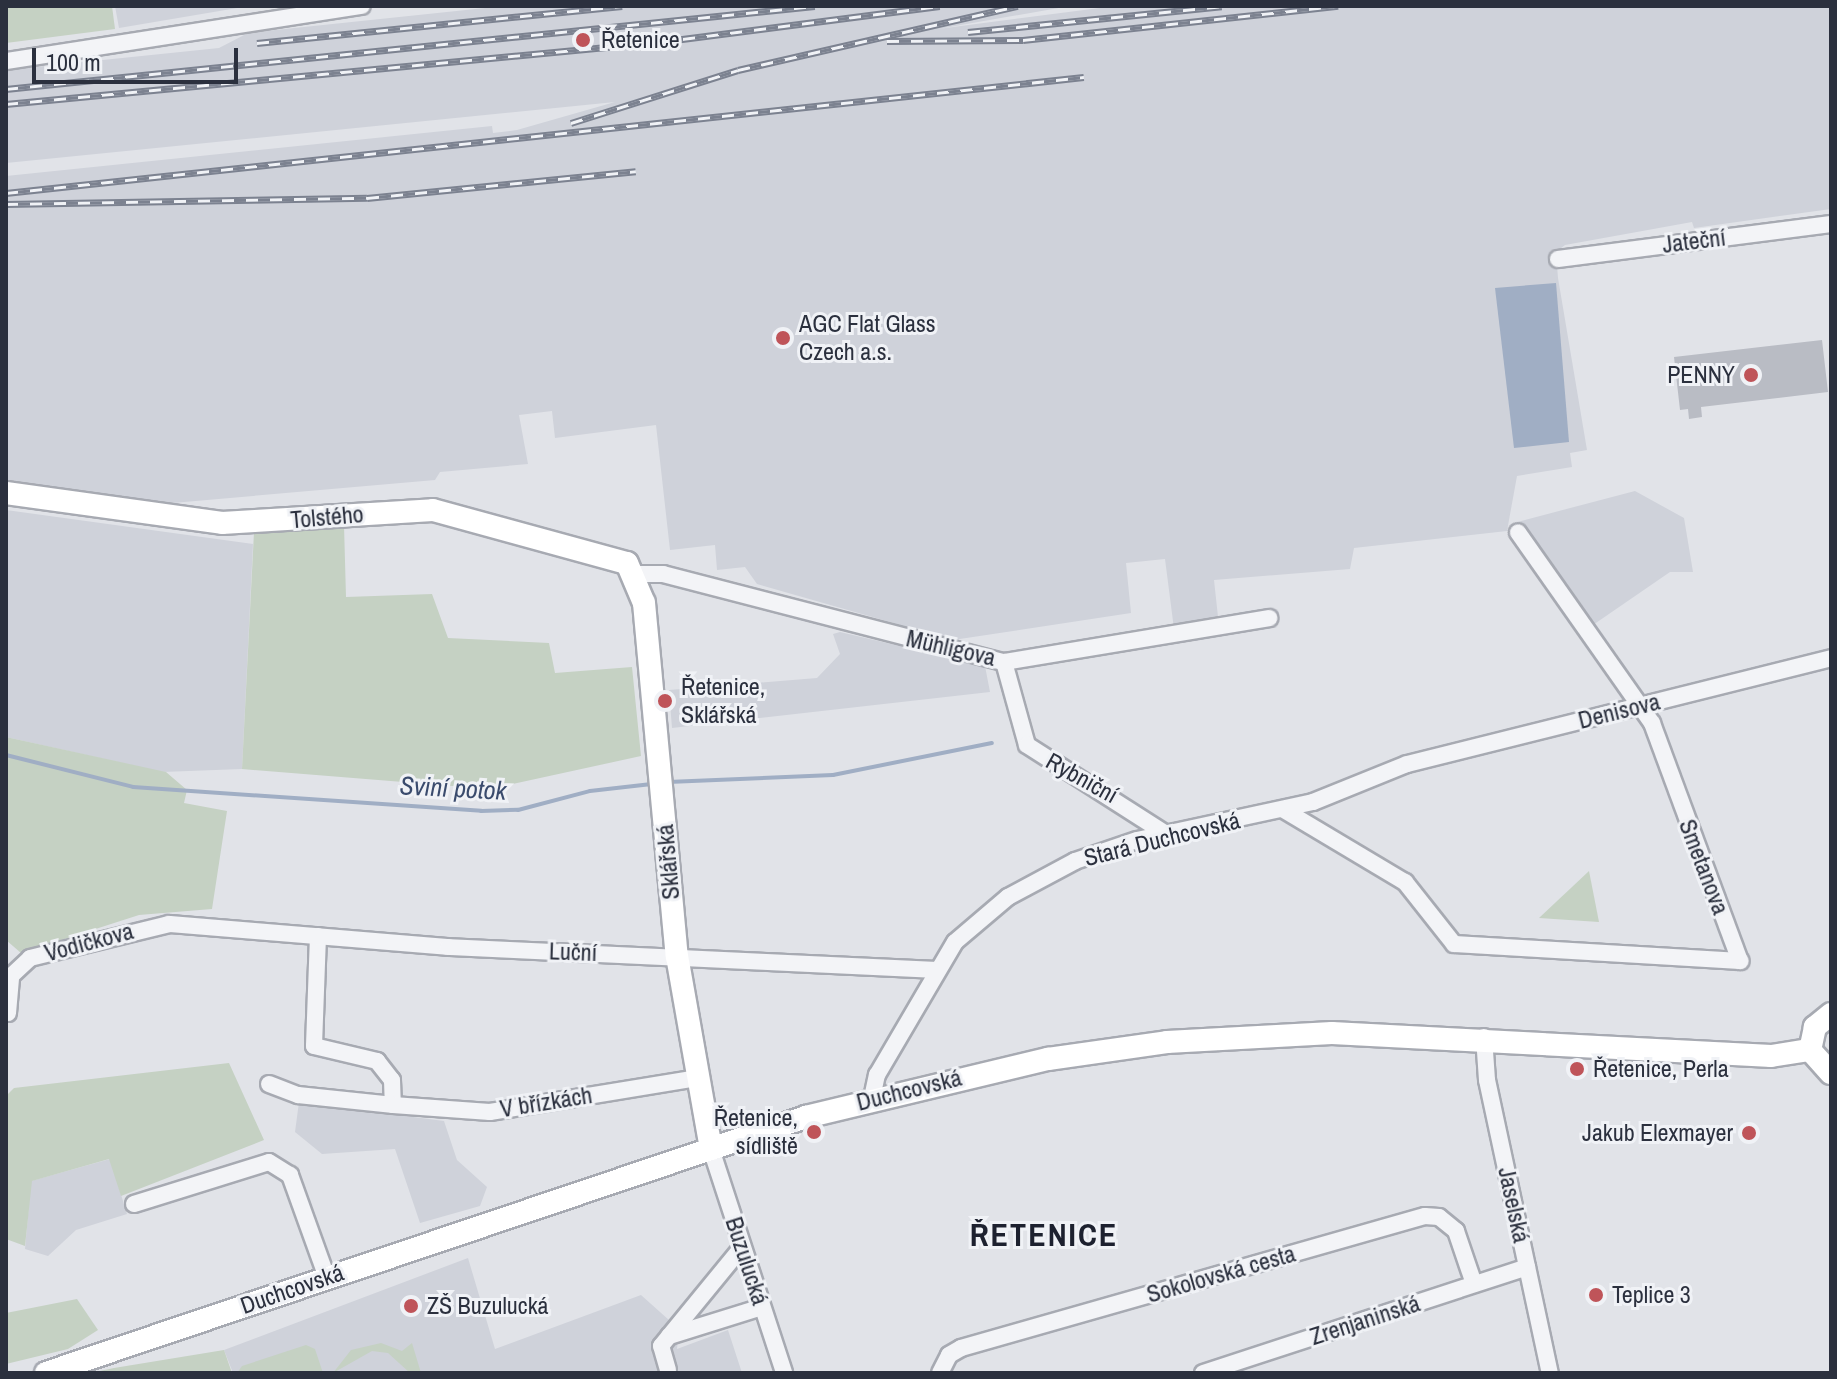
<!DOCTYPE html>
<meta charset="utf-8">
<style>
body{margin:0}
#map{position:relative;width:1837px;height:1379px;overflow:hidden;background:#e1e3e8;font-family:"Archivo Narrow",sans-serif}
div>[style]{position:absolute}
.built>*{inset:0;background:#cfd2da}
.green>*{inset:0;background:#c5d1c3}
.water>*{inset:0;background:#a0aec4}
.stream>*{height:4px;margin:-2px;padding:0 2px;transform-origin:2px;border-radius:2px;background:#a0aec4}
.building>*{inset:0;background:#b9bcc4}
.roads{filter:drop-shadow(2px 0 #a7aab2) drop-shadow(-2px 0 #a7aab2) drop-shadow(0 2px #a7aab2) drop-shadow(0 -2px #a7aab2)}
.street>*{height:16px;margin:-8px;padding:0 8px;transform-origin:8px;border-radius:8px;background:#f3f4f7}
.secondary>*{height:22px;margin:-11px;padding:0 11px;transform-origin:11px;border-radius:11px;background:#fff}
.rail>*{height:7px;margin-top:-3.5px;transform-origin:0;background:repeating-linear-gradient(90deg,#f0f2f6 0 12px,#7c8290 0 24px);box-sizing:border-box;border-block:2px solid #7c8290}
.dots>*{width:22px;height:22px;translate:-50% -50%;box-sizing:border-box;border:4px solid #f0f2f6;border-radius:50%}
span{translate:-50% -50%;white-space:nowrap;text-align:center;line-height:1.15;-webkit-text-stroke:6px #f0f2f6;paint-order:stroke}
.poi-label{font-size:24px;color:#2b303e}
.left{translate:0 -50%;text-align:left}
.right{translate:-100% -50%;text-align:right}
.street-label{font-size:24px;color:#2b303e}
.water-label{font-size:26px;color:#3a4b6d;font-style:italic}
.district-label{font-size:32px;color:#1d212f;font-weight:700;letter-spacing:2px}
.frame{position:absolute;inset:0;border:8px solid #2b303e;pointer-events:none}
.scale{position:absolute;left:32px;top:48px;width:206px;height:36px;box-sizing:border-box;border:4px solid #2b303e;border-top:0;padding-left:10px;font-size:24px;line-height:28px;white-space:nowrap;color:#2b303e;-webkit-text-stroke:6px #f0f2f6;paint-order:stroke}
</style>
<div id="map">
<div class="built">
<i style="clip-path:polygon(115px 6px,249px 6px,119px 28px)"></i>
<i style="clip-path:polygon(504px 6px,1070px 6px,938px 29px,1115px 6px,1831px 6px,1831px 209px,1694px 228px,1692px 222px,1565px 245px,1556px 252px,1558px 278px,1587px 450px,1570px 453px,1572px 467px,1517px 476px,1507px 531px,1354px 548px,1350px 569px,1214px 580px,1219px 626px,1174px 629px,1165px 559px,1126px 563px,1131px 613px,953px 640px,757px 584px,745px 567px,717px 570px,715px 545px,670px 550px,656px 425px,555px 438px,552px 411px,519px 415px,528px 464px,440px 472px,435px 480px,161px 504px,6px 481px,6px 176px,492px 126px,493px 133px,517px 130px,615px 102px,6px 163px,6px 70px,219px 48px,248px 33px)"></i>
<i style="clip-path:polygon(1635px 491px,1684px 518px,1693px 572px,1670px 572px,1590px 627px,1517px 522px)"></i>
<i style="clip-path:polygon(6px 510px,253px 544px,242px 769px,162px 772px,6px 737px)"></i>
<i style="clip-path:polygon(840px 632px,985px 666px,990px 692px,672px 728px,669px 690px,817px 678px,840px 654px,833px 634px)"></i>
<i style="clip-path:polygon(299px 1102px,444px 1121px,457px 1160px,487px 1187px,480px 1206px,420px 1223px,395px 1149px,322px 1154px,295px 1132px)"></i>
<i style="clip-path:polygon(110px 1159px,127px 1214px,76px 1230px,48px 1256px,25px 1249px,31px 1181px)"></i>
<i style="clip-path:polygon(468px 1258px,495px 1349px,641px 1295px,679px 1329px,677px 1349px,728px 1330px,742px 1373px,233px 1373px,224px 1350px)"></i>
</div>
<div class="green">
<i style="clip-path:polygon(6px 6px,112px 6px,115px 29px,6px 43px)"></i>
<i style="clip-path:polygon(344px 525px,346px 597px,432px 594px,448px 638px,549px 643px,555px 673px,632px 667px,641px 756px,490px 789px,242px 769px,254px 532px)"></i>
<i style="clip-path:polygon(6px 737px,166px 772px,187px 790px,184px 803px,227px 811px,212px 909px,139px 915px,21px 953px,6px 940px)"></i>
<i style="clip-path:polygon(1589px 871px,1599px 922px,1539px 918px)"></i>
<i style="clip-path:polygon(229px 1063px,264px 1140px,121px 1196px,109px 1159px,32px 1181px,25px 1246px,6px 1239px,6px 1096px,14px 1088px)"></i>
<i style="clip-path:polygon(77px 1299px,98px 1330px,68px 1349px,6px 1364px,6px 1313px)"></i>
<i style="clip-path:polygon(381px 1343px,402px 1351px,412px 1343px,421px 1373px,410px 1373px,388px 1353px,372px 1351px,333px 1373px,351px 1350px)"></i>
<i style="clip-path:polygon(306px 1345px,315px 1349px,323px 1373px,237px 1373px,242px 1366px)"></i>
<i style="clip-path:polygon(224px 1350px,232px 1373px,90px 1373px,114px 1368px)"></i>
</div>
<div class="water">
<i style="clip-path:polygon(1556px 283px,1569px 442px,1514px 448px,1495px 288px)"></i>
</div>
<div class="stream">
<i style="left:6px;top:755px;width:131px;rotate:14.1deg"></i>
<i style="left:133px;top:787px;width:349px;rotate:3.9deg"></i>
<i style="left:481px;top:811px;width:37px;rotate:-2deg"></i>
<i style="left:518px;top:810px;width:74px;rotate:-14.8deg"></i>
<i style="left:590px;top:791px;width:62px;rotate:-6.4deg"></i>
<i style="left:668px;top:782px;width:165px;rotate:-2.4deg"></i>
<i style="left:833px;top:775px;width:162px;rotate:-11.4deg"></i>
</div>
<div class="building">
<i style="clip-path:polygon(1822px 340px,1828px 392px,1701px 407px,1702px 417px,1689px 419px,1688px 409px,1680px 410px,1674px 357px)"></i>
</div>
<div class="roads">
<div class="street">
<i style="left:6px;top:61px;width:360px;rotate:-8.8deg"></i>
<i style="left:1558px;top:259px;width:275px;rotate:-7.3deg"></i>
<i style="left:637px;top:574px;width:26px"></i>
<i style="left:663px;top:574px;width:352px;rotate:14.5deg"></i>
<i style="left:1004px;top:662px;width:269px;rotate:-9.4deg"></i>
<i style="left:1004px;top:662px;width:86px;rotate:74.5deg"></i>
<i style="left:1027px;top:745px;width:165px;rotate:32.6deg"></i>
<i style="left:1284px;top:810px;width:141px;rotate:30.8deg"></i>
<i style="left:1405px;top:882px;width:79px;rotate:51.7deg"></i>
<i style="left:1454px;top:944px;width:287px;rotate:3.4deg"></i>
<i style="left:1740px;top:961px;width:254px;rotate:-110.3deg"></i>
<i style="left:1652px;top:723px;width:233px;rotate:-125.1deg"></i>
<i style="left:318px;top:936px;width:110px;rotate:92.1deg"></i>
<i style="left:314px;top:1046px;width:65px;rotate:13.4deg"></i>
<i style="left:377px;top:1061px;width:24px;rotate:52deg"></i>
<i style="left:392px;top:1080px;width:25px;rotate:88deg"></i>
<i style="left:393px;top:1105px;width:97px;rotate:4.1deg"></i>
<i style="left:490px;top:1112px;width:211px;rotate:-9.3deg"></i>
<i style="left:8px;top:1013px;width:37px;rotate:-85deg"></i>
<i style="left:11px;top:976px;width:26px;rotate:-43deg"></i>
<i style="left:30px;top:958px;width:143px;rotate:-13.7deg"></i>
<i style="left:169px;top:924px;width:280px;rotate:4.7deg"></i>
<i style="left:448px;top:947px;width:487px;rotate:2.7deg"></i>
<i style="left:1484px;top:1037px;width:43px;rotate:86deg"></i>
<i style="left:1487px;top:1080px;width:300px;rotate:77.9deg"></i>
<i style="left:269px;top:1084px;width:31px;rotate:21deg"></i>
<i style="left:298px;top:1095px;width:96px;rotate:6deg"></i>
<i style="left:872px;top:1098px;width:24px;rotate:-78deg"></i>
<i style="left:877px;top:1075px;width:154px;rotate:-59.6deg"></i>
<i style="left:955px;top:942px;width:70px;rotate:-40.3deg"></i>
<i style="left:1008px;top:897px;width:76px;rotate:-28.2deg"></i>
<i style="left:1075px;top:861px;width:65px;rotate:-18.7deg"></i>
<i style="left:1137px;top:840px;width:180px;rotate:-12.2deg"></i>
<i style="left:1313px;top:802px;width:101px;rotate:-22deg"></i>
<i style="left:1407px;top:764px;width:437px;rotate:-14deg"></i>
<i style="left:711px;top:1149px;width:236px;rotate:71.9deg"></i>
<i style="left:134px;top:1204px;width:141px;rotate:-17.3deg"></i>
<i style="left:269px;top:1162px;width:25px;rotate:32deg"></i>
<i style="left:290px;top:1175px;width:109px;rotate:70.2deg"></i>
<i style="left:669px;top:1336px;width:97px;rotate:-17.3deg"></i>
<i style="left:668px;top:1370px;width:25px;rotate:-106deg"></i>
<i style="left:661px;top:1346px;width:128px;rotate:-50.7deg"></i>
<i style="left:940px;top:1373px;width:20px;rotate:-63deg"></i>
<i style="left:949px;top:1355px;width:14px;rotate:-30deg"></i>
<i style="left:961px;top:1348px;width:482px;rotate:-15.9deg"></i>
<i style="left:1425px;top:1216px;width:14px;rotate:4deg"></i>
<i style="left:1439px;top:1217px;width:22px;rotate:39deg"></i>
<i style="left:1456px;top:1231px;width:56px;rotate:71.2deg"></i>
<i style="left:1203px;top:1373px;width:341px;rotate:-18.1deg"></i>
</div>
<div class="secondary">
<i style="left:6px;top:493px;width:218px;rotate:7.9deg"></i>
<i style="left:222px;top:523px;width:211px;rotate:-3.5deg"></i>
<i style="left:433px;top:510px;width:201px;rotate:15.3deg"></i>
<i style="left:627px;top:563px;width:43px;rotate:67deg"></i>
<i style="left:644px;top:603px;width:355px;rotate:84.7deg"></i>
<i style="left:677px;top:956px;width:196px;rotate:80deg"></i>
<i style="left:1831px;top:1014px;width:21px;rotate:141deg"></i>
<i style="left:1815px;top:1027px;width:24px;rotate:102deg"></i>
<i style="left:1810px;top:1050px;width:31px;rotate:48deg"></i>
<i style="left:46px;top:1373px;width:802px;rotate:-18.62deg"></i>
<i style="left:806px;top:1117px;width:249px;rotate:-13.5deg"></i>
<i style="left:1048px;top:1059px;width:120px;rotate:-8.1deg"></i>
<i style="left:1167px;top:1042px;width:165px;rotate:-3.1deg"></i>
<i style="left:1332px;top:1033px;width:440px;rotate:3deg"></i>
<i style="left:1771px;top:1056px;width:39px;rotate:-9deg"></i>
</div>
</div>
<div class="rail">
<i style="left:968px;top:32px;width:255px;rotate:-5.8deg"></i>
<i style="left:887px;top:41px;width:136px;rotate:-0.4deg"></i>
<i style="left:1023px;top:40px;width:317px;rotate:-6.2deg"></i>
<i style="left:257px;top:43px;width:367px;rotate:-5.8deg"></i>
<i style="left:6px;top:89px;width:813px;rotate:-5.86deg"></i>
<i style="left:6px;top:104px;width:656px;rotate:-5.42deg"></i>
<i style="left:659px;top:42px;width:283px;rotate:-7.3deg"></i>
<i style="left:571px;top:123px;width:175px;rotate:-17.6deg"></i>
<i style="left:738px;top:70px;width:287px;rotate:-12.9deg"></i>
<i style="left:6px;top:193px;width:1084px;rotate:-6.14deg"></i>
<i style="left:6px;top:204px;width:361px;rotate:-1deg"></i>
<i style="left:367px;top:198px;width:270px;rotate:-5.7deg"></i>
</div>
<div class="dots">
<i style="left:583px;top:40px;background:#bf5459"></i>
<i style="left:783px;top:338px;background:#bf5459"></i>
<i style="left:1751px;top:375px;background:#bf5459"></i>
<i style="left:665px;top:701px;background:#bf5459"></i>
<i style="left:1577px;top:1069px;background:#bf5459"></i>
<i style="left:814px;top:1132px;background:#bf5459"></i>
<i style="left:1749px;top:1133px;background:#bf5459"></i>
<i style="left:1596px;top:1295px;background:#bf5459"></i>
<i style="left:411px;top:1306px;background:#bf5459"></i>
</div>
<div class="poi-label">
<span class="left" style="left:601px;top:40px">Řetenice</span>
<span class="left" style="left:799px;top:338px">AGC Flat Glass<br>Czech a.s.</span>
<span class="right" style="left:1735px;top:375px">PENNY</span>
<span class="left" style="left:681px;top:701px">Řetenice,<br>Sklářská</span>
<span class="left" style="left:1593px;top:1069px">Řetenice, Perla</span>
<span class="right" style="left:798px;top:1132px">Řetenice,<br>sídliště</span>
<span class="right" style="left:1733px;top:1133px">Jakub Elexmayer</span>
<span class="left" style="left:1612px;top:1295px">Teplice 3</span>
<span class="left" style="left:427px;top:1306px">ZŠ Buzulucká</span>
</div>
<div class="street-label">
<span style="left:1694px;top:241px;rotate:-7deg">Jateční</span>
<span style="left:327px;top:517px;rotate:-5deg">Tolstého</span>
<span style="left:951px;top:648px;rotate:13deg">Mühligova</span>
<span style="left:1619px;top:711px;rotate:-14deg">Denisova</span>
<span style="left:1082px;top:778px;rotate:29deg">Rybniční</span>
<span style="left:1162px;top:839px;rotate:-14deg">Stará Duchcovská</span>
<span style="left:668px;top:862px;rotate:-95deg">Sklářská</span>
<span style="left:1704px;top:867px;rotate:69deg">Smetanova</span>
<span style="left:89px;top:942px;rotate:-15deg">Vodičkova</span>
<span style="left:573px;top:952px;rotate:2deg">Luční</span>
<span style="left:909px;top:1090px;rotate:-14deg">Duchcovská</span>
<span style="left:546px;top:1102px;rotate:-9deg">V břízkách</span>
<span style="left:1514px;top:1205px;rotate:78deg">Jaselská</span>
<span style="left:747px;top:1261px;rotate:72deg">Buzulucká</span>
<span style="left:1221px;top:1274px;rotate:-16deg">Sokolovská cesta</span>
<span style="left:292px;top:1289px;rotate:-19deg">Duchcovská</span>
<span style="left:1365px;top:1320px;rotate:-18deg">Zrenjaninská</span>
</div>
<div class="water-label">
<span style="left:453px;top:788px;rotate:3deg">Sviní potok</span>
</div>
<div class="district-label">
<span style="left:1044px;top:1235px">ŘETENICE</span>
</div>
<div class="frame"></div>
<div class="scale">100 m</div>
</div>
